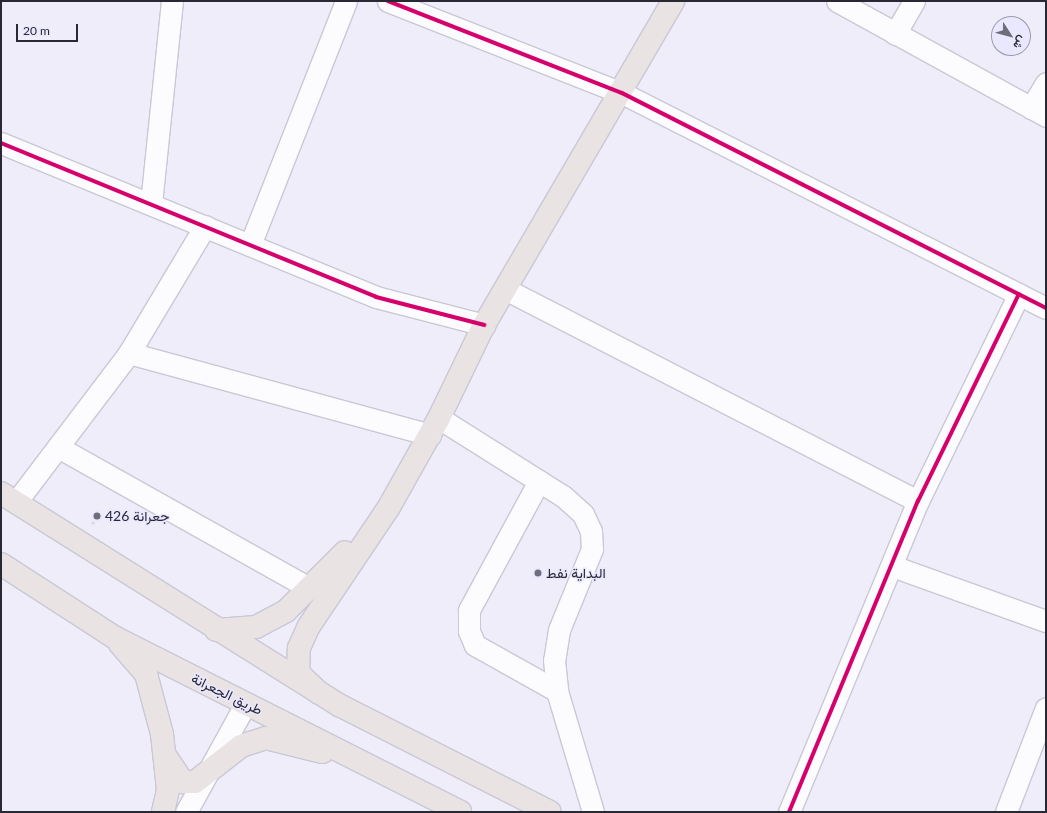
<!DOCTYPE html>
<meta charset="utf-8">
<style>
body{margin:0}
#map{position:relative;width:1047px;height:813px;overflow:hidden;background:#eeedf9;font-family:Lato,Vazirmatn,sans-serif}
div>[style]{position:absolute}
.path>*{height:2.5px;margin-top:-1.25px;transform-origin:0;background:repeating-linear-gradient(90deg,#dbdbdf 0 3px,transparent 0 5px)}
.roads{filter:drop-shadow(1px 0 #c9c8d4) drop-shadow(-1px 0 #c9c8d4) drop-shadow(0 1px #c9c8d4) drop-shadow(0 -1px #c9c8d4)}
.minor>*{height:21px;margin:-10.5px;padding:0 10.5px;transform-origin:10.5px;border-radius:10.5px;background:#fcfcfe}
.major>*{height:22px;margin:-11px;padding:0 11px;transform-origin:11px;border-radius:11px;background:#e9e3e3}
.cycleway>*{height:4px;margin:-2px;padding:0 2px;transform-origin:2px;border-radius:2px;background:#d6006c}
.dots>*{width:11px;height:11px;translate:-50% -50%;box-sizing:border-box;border:2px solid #eae8fe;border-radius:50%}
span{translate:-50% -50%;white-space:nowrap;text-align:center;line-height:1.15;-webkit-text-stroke:3px #eae8fe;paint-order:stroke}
.poi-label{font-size:14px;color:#292835}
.left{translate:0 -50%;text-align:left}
.street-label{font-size:14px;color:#292835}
.frame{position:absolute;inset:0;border:2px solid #292835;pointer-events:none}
.north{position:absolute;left:991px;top:16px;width:40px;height:40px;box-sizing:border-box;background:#eae8fe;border:1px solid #9d9bae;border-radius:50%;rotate:126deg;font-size:11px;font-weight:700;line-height:16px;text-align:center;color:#292835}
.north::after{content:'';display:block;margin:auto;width:14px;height:18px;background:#6e6d7a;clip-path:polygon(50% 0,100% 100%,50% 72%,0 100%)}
.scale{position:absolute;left:16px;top:24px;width:62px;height:18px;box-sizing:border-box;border:2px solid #292835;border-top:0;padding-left:5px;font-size:12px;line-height:14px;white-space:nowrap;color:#292835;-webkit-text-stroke:3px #eae8fe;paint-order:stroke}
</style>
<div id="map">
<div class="path">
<i style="left:92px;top:524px;width:9px;rotate:-58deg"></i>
</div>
<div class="roads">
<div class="minor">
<i style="left:388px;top:1px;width:251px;rotate:21.5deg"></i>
<i style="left:622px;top:93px;width:475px;rotate:26.9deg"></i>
<i style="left:837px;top:1px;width:239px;rotate:28.8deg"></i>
<i style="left:895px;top:34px;width:38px;rotate:-60deg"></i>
<i style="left:1031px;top:108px;width:29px;rotate:-59deg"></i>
<i style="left:1px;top:143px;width:405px;rotate:22.3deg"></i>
<i style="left:376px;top:297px;width:112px;rotate:14.5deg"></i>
<i style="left:151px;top:204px;width:204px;rotate:-84.1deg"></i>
<i style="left:250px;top:245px;width:262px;rotate:-68.5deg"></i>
<i style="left:505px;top:289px;width:464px;rotate:27.2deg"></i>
<i style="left:129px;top:353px;width:312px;rotate:15.2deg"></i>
<i style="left:439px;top:418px;width:146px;rotate:32.2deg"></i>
<i style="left:563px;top:496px;width:27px;rotate:42deg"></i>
<i style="left:583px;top:514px;width:19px;rotate:65deg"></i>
<i style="left:591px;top:531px;width:18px;rotate:87deg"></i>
<i style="left:592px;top:549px;width:87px;rotate:112.2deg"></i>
<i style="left:559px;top:630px;width:30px;rotate:99deg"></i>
<i style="left:554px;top:660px;width:31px;rotate:84deg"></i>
<i style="left:557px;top:691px;width:126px;rotate:73.4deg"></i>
<i style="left:58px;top:447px;width:288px;rotate:29.3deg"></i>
<i style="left:539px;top:481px;width:147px;rotate:118.5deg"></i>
<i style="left:469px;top:610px;width:21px;rotate:90deg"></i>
<i style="left:469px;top:631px;width:15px;rotate:67deg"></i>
<i style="left:475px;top:645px;width:94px;rotate:29.3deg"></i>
<i style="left:16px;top:502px;width:187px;rotate:-52.8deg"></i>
<i style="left:129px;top:353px;width:148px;rotate:-59.1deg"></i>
<i style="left:892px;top:566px;width:164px;rotate:19.7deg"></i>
<i style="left:186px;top:812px;width:124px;rotate:-61.2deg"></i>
<i style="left:789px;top:812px;width:337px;rotate:-67.5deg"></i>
<i style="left:918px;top:501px;width:230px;rotate:-64deg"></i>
<i style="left:1006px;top:812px;width:111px;rotate:-69deg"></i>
</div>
<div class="major">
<i style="left:1px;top:493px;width:401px;rotate:32.1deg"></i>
<i style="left:341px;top:706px;width:234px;rotate:26.9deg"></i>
<i style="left:1px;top:564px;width:135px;rotate:32.9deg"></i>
<i style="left:114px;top:637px;width:388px;rotate:26.8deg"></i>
<i style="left:216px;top:630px;width:40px;rotate:-4.3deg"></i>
<i style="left:256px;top:627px;width:34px;rotate:-28deg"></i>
<i style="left:286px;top:611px;width:83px;rotate:-45deg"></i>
<i style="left:120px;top:644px;width:40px;rotate:49deg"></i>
<i style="left:146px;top:674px;width:62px;rotate:75.1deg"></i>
<i style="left:162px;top:734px;width:56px;rotate:83.9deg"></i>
<i style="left:168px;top:790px;width:23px;rotate:103deg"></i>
<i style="left:319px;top:693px;width:29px;rotate:-136deg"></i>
<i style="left:298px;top:673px;width:25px;rotate:-88deg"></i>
<i style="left:299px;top:648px;width:24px;rotate:-66deg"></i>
<i style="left:309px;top:626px;width:143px;rotate:-56.1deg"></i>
<i style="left:389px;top:507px;width:102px;rotate:-60.7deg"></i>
<i style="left:439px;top:418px;width:103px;rotate:-64.2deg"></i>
<i style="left:484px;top:325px;width:375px;rotate:-59.7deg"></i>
<i style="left:164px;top:754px;width:34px;rotate:56deg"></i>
<i style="left:183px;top:782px;width:12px"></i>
<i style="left:195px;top:782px;width:58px;rotate:-38deg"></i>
<i style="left:241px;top:746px;width:26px;rotate:-18deg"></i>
<i style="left:266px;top:738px;width:58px;rotate:14deg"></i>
</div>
</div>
<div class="cycleway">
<i style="left:388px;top:1px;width:251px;rotate:21.5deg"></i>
<i style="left:622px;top:93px;width:475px;rotate:26.9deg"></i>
<i style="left:1px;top:143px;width:405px;rotate:22.3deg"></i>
<i style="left:376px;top:297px;width:112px;rotate:14.5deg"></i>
<i style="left:789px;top:812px;width:337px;rotate:-67.5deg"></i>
<i style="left:918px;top:501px;width:230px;rotate:-64deg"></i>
</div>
<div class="dots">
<i style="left:97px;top:516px;background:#6e6d7a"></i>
<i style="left:538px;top:573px;background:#6e6d7a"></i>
</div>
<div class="poi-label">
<span class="left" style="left:105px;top:516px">جعرانة 426</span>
<span class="left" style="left:546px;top:573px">البداية نفط</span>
</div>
<div class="street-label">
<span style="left:227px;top:694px;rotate:26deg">طريق الجعرانة</span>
</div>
<div class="frame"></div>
<div class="north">ش</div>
<div class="scale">20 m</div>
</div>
